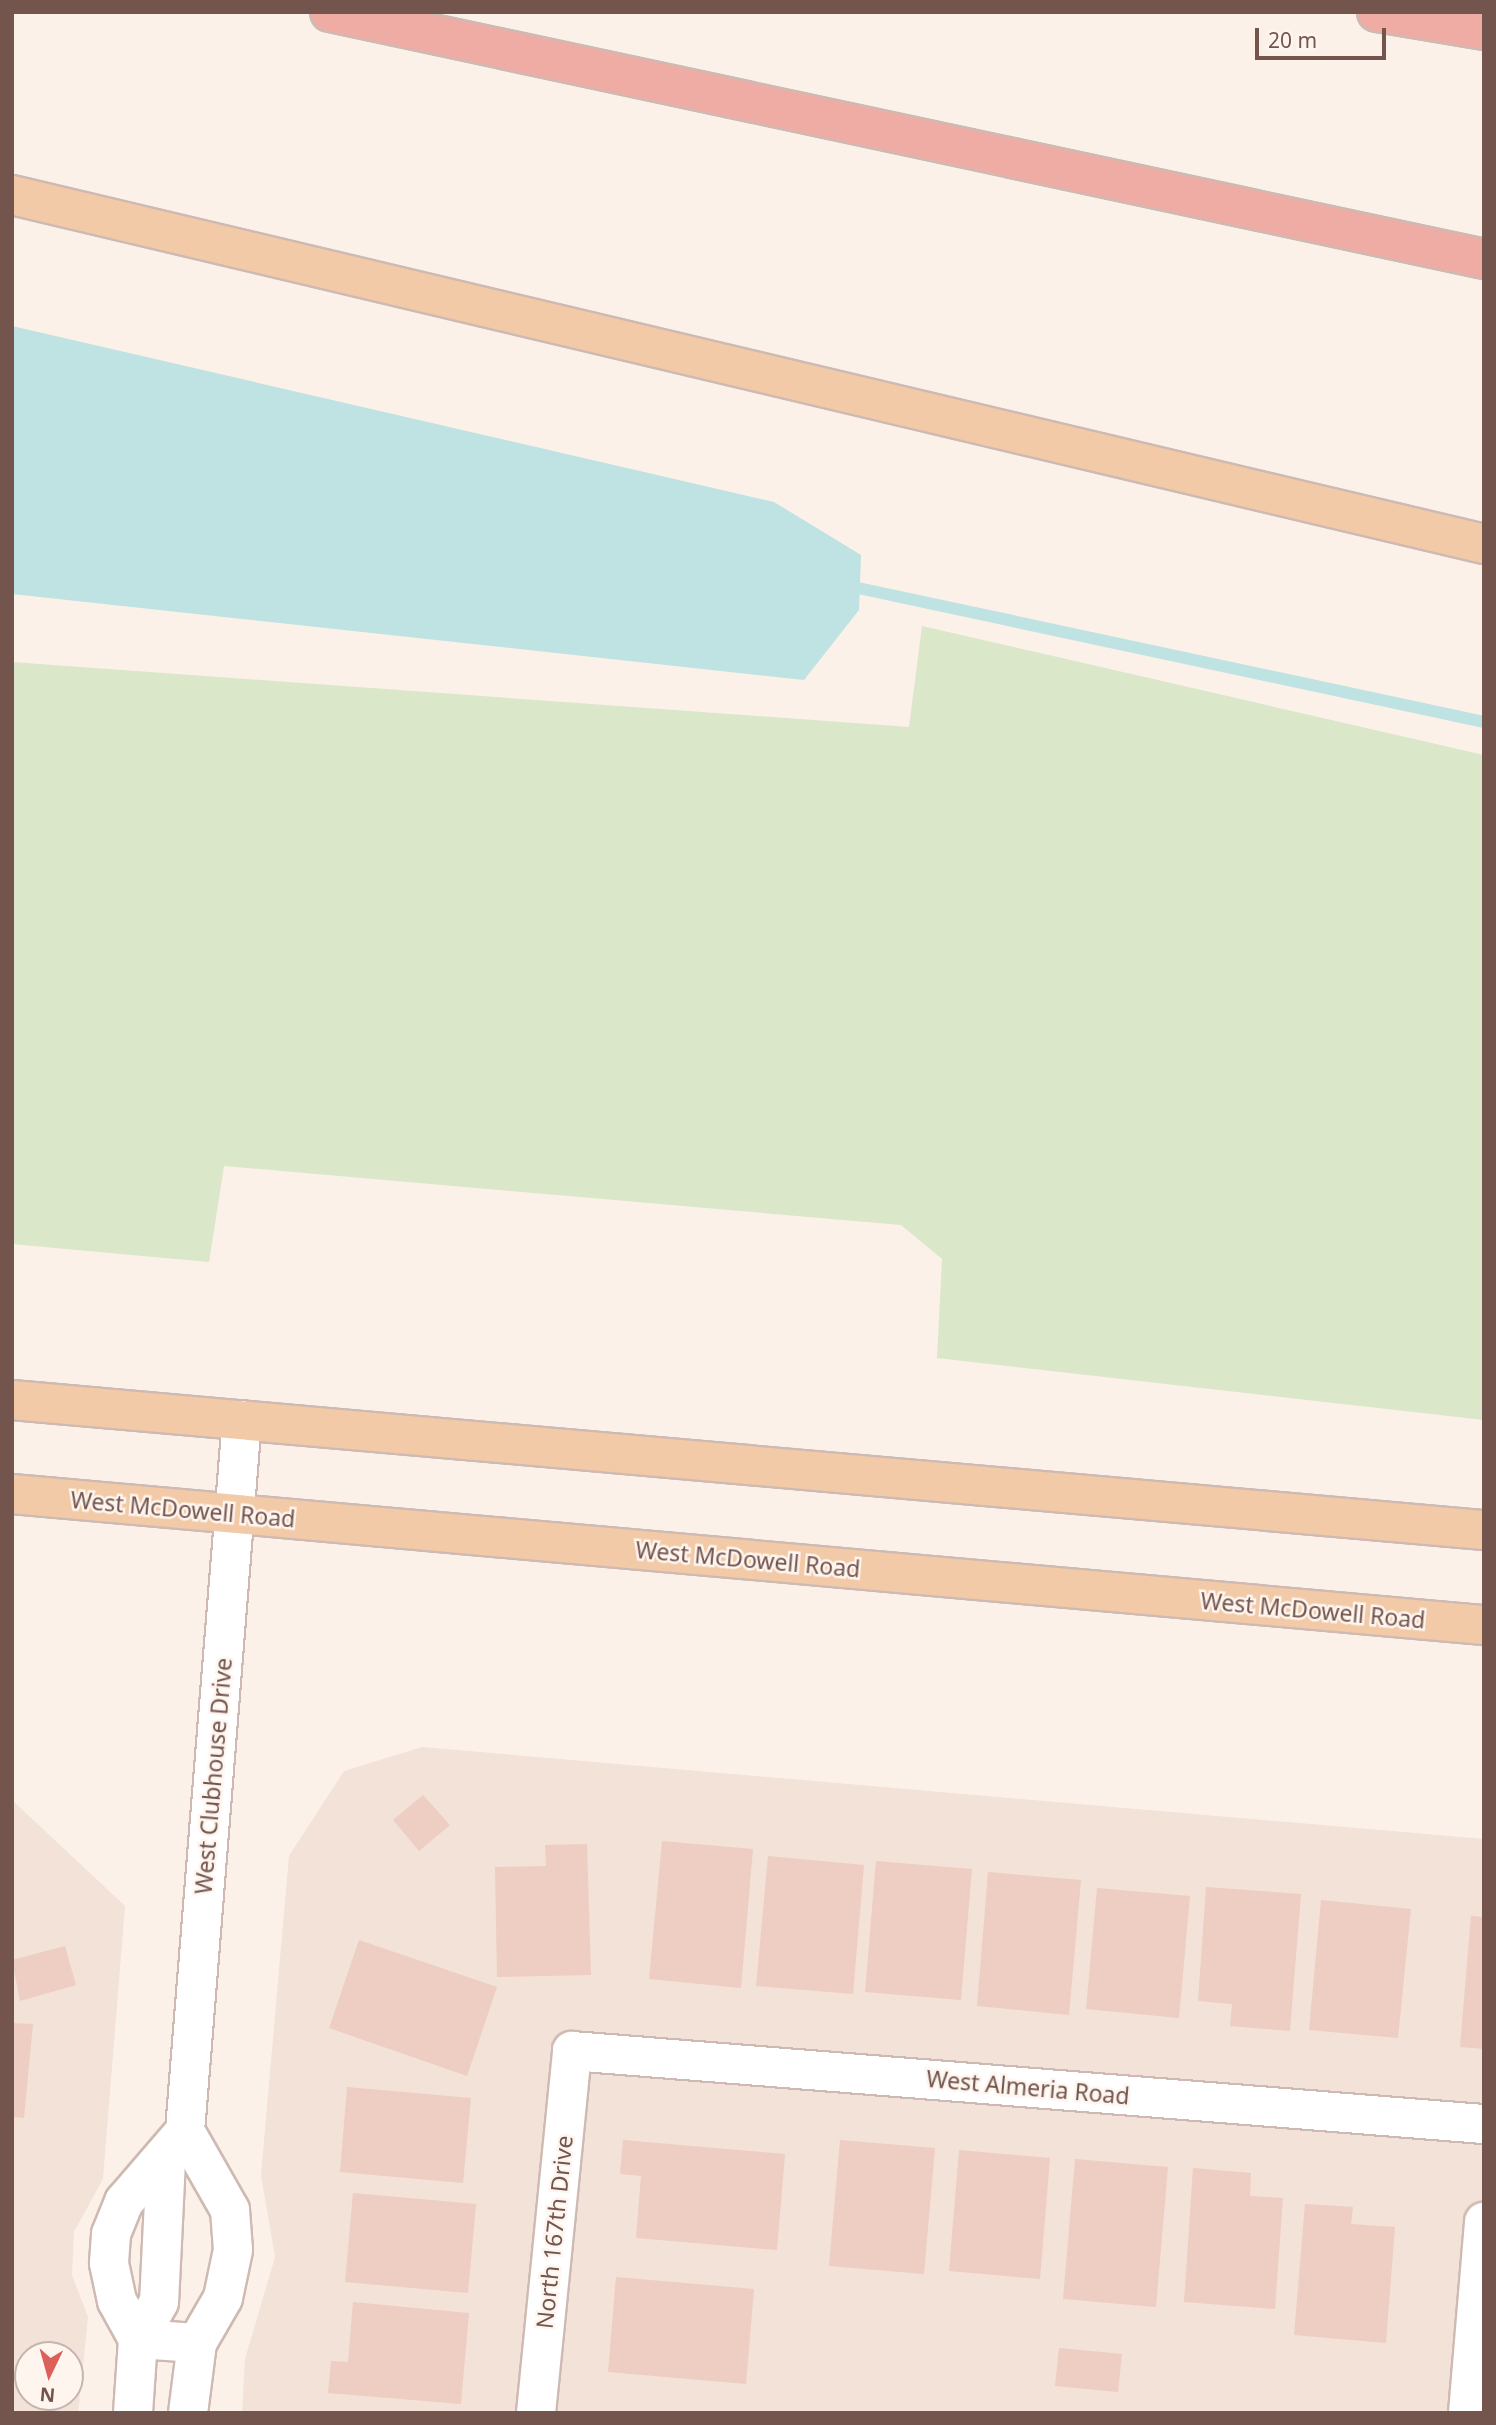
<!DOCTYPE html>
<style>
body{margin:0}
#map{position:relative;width:1496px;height:2425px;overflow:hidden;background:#fbf1e9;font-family:"Noto Sans",sans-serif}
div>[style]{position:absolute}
.residential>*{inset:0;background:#f2e2d8}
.green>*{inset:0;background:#dae7c8}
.water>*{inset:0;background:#bee3e2}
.stream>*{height:12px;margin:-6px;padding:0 6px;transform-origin:6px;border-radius:6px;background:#bee3e2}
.building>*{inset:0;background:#eecdc3}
.roads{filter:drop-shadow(2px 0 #cebab2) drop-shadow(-2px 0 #cebab2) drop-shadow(0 2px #cebab2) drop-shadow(0 -2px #cebab2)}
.street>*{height:38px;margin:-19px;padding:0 19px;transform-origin:19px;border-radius:19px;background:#fff}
.secondary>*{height:38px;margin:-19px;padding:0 19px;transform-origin:19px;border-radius:19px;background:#fff}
.primary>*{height:38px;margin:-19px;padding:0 19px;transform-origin:19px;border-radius:19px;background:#f3caa7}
.highway>*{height:38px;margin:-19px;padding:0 19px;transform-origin:19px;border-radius:19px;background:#efaca5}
span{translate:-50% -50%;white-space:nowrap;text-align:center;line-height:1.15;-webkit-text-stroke:5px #fef5ef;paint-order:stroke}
.street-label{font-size:23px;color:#73554e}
.frame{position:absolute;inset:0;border:14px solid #73554e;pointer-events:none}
.north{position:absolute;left:14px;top:2341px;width:70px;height:70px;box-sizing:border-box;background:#fef5ef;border:2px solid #c6b5af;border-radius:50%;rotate:185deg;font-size:19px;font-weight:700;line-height:28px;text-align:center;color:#73554e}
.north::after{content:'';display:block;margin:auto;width:24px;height:32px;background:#da6059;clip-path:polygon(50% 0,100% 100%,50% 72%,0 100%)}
.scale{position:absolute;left:1255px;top:28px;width:131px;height:32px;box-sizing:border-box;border:4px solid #73554e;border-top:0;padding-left:9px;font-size:21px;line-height:24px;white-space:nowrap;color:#73554e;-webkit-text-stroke:5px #fef5ef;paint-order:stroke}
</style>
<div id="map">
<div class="residential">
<i style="clip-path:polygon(422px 1747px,1484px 1839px,1484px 2413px,242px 2413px,245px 2359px,275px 2257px,261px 2175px,289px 1856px,344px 1771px)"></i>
<i style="clip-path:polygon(evenodd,12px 1800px,125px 1906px,103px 2179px,74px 2232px,72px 2275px,88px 2317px,78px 2413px,12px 2413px,12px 1800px,28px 2355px,70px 2355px,70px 2397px,28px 2397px,28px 2355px)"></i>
</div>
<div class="green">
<i style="clip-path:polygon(922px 626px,1484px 755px,1484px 1420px,937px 1358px,942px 1259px,901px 1225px,224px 1166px,209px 1262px,12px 1244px,12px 662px,909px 727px)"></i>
</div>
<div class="water">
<i style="clip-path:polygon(12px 326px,774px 502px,861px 555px,859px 610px,804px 680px,12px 594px)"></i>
</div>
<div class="stream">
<i style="left:844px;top:585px;width:654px;rotate:12.08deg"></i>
</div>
<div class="building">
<i style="clip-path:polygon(423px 1795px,450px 1825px,419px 1851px,393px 1820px)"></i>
<i style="clip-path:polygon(662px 1841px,753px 1849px,741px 1988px,649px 1979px)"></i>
<i style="clip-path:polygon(587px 1844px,591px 1975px,497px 1977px,495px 1867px,546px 1866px,545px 1845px)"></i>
<i style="clip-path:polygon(768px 1856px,864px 1865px,853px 1994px,756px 1986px)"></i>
<i style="clip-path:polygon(876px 1861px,972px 1869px,961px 2000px,865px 1992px)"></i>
<i style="clip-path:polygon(988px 1872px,1081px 1880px,1069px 2015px,977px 2006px)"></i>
<i style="clip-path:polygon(1206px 1887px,1301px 1894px,1290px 2031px,1230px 2026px,1232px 2004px,1198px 2001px)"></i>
<i style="clip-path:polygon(1097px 1888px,1190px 1896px,1179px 2018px,1086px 2009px)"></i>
<i style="clip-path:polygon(1321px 1900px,1411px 1909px,1398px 2038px,1309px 2030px)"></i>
<i style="clip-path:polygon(1471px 1916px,1484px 1917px,1484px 2049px,1460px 2047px)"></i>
<i style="clip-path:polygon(359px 1940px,497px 1987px,467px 2076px,329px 2028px)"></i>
<i style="clip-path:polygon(65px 1946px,76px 1985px,20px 2001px,12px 1960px)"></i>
<i style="clip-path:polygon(12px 2023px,33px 2024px,24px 2118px,12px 2117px)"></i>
<i style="clip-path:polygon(347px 2087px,471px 2098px,463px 2183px,340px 2172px)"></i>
<i style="clip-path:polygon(623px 2140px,785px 2154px,777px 2250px,636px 2238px,641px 2176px,620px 2174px)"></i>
<i style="clip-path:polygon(840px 2140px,935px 2148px,924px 2274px,829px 2266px)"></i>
<i style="clip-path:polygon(959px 2150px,1050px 2158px,1040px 2279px,949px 2271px)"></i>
<i style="clip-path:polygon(1075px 2159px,1168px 2167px,1156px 2307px,1063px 2299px)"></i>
<i style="clip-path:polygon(1193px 2168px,1251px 2173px,1250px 2196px,1283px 2198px,1275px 2309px,1184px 2302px)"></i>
<i style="clip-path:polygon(353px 2193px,476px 2204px,468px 2293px,345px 2282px)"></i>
<i style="clip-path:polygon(1305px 2204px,1353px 2207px,1351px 2224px,1395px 2227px,1386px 2343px,1294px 2335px)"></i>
<i style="clip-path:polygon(616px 2277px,754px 2289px,746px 2384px,608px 2372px)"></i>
<i style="clip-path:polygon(353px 2302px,469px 2313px,461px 2404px,328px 2393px,331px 2361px,348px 2362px)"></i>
<i style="clip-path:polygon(1059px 2348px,1122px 2354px,1118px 2392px,1055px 2386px)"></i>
</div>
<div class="roads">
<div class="street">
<i style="left:536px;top:2413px;width:364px;rotate:-84.3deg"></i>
<i style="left:572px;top:2051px;width:915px;rotate:4.58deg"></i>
<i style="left:1468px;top:2413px;width:192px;rotate:-85.2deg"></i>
</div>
<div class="secondary">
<i style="left:185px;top:2131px;width:91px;rotate:60.3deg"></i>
<i style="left:230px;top:2210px;width:40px;rotate:85.7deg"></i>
<i style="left:233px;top:2250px;width:49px;rotate:101.8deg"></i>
<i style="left:223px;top:2298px;width:52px;rotate:120deg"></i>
<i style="left:197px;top:2343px;width:71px;rotate:97.3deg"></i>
<i style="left:166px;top:2160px;width:142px;rotate:92.8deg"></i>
<i style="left:159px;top:2302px;width:43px;rotate:119.6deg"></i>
<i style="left:138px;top:2339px;width:59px;rotate:3.9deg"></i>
<i style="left:133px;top:2413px;width:74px;rotate:-86.1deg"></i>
<i style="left:138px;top:2339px;width:43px;rotate:-118.9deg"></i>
<i style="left:117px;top:2301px;width:39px;rotate:-102deg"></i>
<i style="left:109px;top:2263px;width:29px;rotate:-86deg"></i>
<i style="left:111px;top:2234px;width:35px;rotate:-68deg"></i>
<i style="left:124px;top:2202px;width:94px;rotate:-49.3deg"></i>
<i style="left:185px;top:2131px;width:713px;rotate:-85.42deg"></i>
</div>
<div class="primary">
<i style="left:12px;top:195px;width:1513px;rotate:13.34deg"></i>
<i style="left:12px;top:1400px;width:1478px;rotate:5.05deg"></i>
<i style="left:12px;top:1494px;width:1478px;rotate:5.09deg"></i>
</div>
<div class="highway">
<i style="left:330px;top:12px;width:1180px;rotate:12.08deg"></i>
<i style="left:1377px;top:12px;width:109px;rotate:9.5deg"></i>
</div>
</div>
<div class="street-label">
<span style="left:183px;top:1509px;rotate:5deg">West McDowell Road</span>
<span style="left:748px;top:1559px;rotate:5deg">West McDowell Road</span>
<span style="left:1313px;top:1610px;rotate:5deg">West McDowell Road</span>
<span style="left:213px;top:1776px;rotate:-85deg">West Clubhouse Drive</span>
<span style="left:1028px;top:2087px;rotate:5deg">West Almeria Road</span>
<span style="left:554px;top:2232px;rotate:-84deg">North 167th Drive</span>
</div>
<div class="frame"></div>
<div class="north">N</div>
<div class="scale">20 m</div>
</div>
